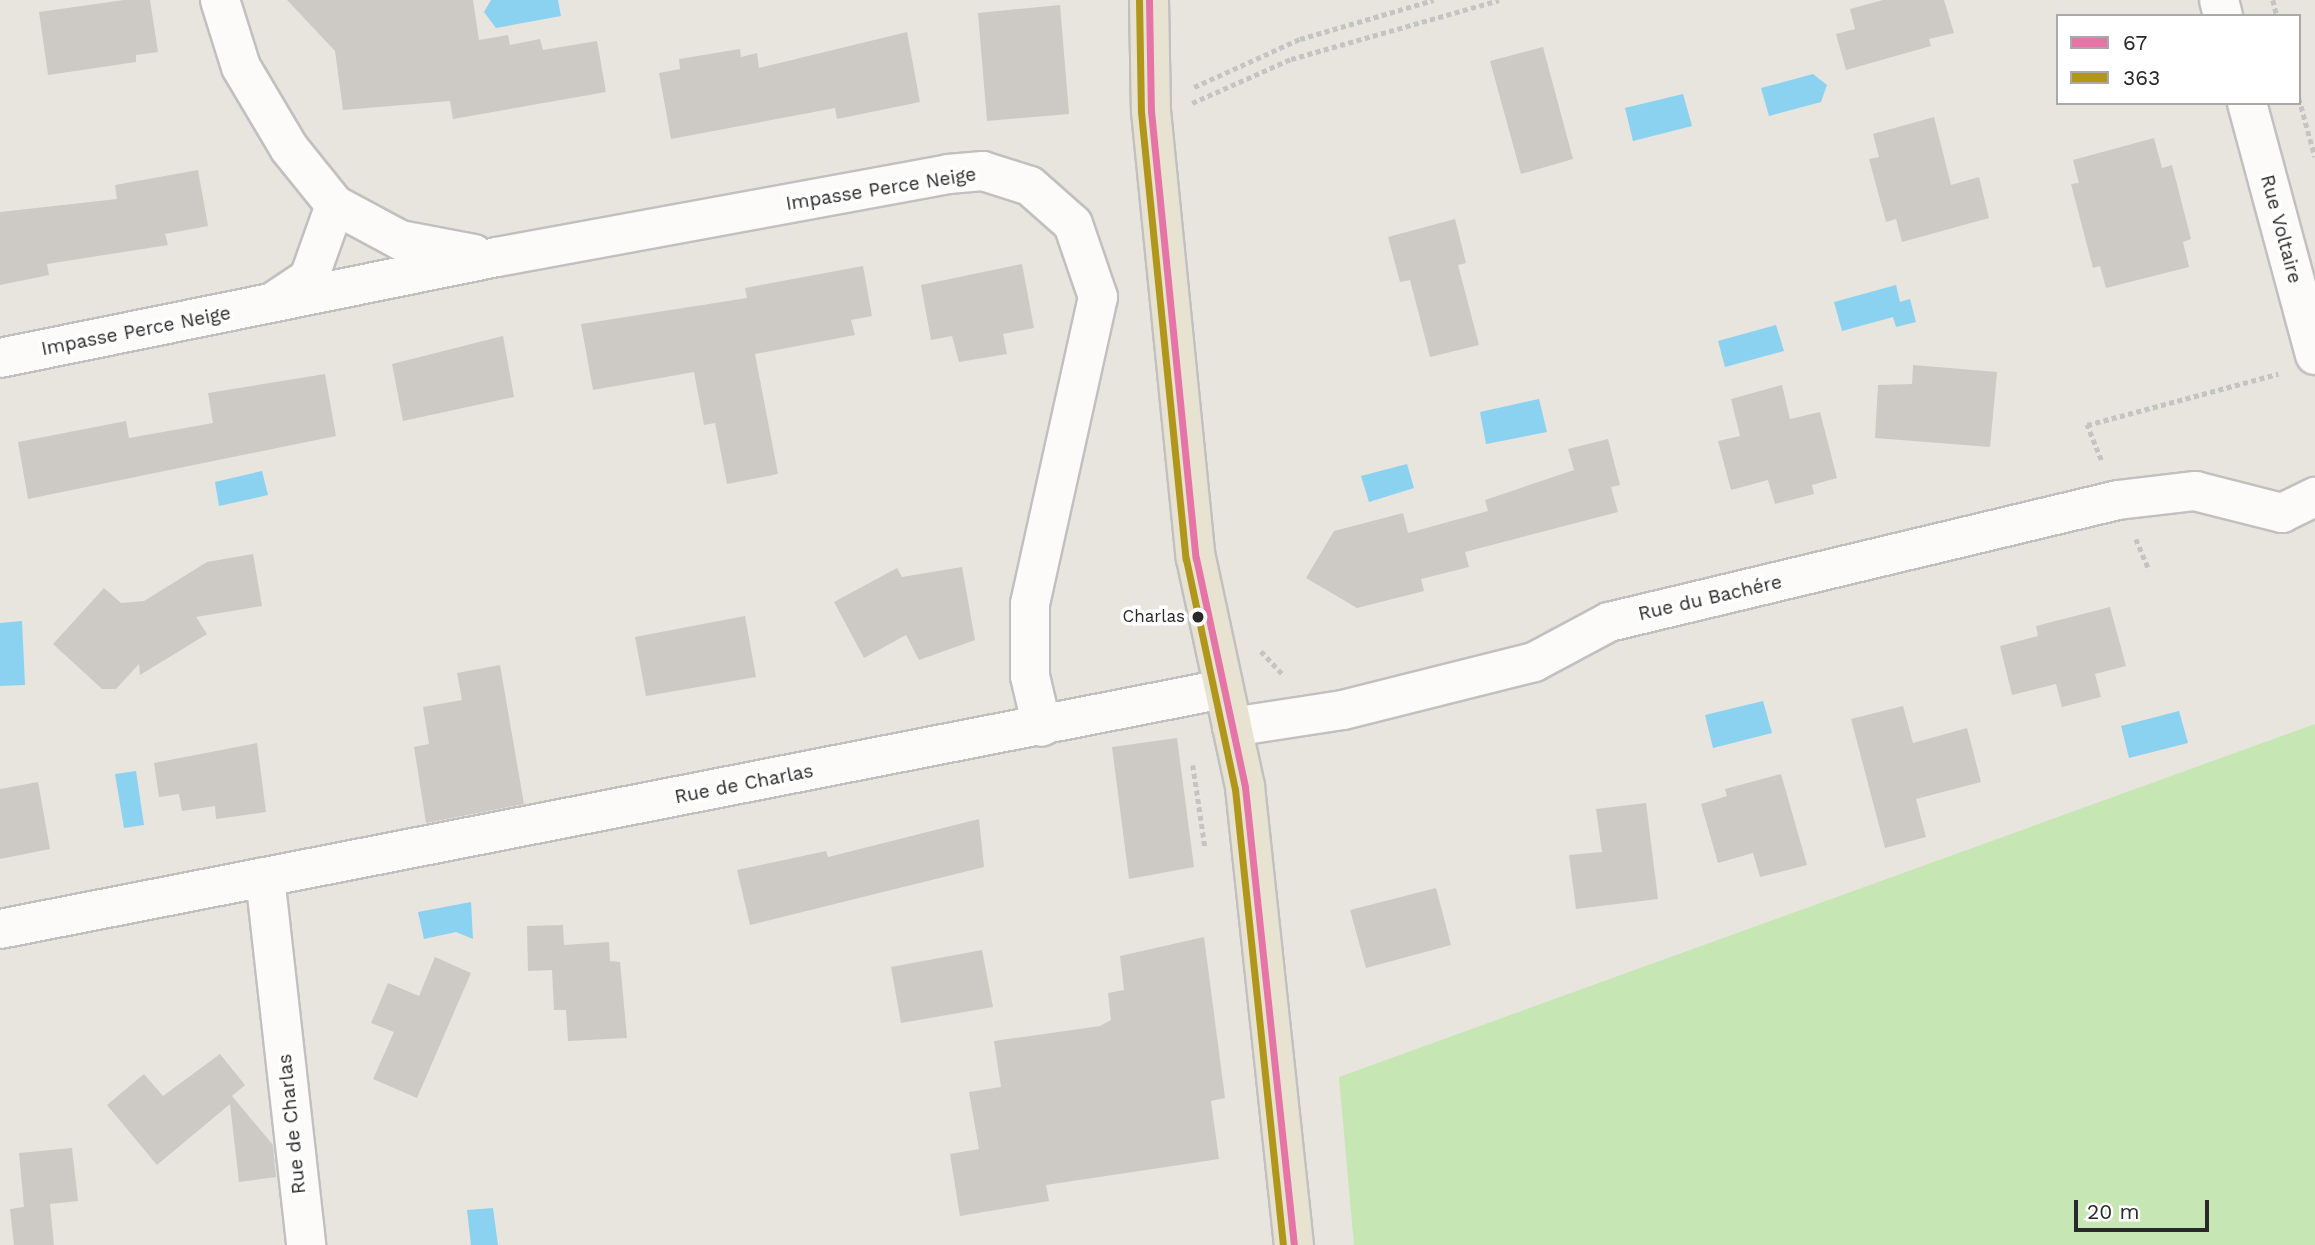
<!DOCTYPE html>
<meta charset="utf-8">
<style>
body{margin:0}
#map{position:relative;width:2315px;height:1245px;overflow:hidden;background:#e8e4de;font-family:"Work Sans",sans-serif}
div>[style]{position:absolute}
.green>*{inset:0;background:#c6e6b4}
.water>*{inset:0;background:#8bd2f0}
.building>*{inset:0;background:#cdcac5}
.path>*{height:4.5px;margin-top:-2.25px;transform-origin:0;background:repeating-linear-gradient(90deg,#c4c4c3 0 5px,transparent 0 8.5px)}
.roads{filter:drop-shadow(2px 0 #c1c0c0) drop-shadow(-2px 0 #c1c0c0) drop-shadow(0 2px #c1c0c0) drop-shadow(0 -2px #c1c0c0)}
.minor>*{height:38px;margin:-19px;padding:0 19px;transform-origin:19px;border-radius:19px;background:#fcfbfa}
.major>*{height:38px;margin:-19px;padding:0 19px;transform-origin:19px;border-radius:19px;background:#e8e3d1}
.bus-1>*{height:7px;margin:-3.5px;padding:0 3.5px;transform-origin:3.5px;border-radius:3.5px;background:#e675a7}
.bus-2>*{height:7px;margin:-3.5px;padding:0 3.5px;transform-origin:3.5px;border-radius:3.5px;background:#b0971c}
.dots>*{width:19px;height:19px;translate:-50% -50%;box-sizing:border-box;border:4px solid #fff;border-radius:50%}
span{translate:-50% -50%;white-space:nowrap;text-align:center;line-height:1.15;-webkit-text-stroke:7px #fff;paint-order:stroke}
.bus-label{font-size:17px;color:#292929}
.right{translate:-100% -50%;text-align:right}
.street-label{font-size:19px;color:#292929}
.legend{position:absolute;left:2056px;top:14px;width:245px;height:91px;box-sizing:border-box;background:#fff;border:2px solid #a9a9a9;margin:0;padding:9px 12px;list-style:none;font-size:21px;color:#292929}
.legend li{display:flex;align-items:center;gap:14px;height:35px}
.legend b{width:35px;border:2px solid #a9a9a9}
.scale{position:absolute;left:2074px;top:1200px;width:135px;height:32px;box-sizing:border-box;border:4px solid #292929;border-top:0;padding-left:9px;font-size:21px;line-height:24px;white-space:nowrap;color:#292929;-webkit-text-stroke:5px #fff;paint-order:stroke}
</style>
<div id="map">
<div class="green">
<i style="clip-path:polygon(2315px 724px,2315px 1245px,1354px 1245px,1339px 1077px)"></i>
</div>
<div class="water">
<i style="clip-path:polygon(491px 0,558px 0,561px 16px,496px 28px,484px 12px)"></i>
<i style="clip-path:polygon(1813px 74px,1827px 85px,1821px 102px,1769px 116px,1761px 88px)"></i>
<i style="clip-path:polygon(1683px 94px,1692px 126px,1633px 141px,1625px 108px)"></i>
<i style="clip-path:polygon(1896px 285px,1900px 302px,1910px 299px,1916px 322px,1896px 327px,1893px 317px,1842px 331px,1834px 302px)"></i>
<i style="clip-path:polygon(1776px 325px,1784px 351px,1725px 367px,1718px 341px)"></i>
<i style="clip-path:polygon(1539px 399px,1547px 432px,1486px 444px,1480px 412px)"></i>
<i style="clip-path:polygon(1407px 464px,1414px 488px,1369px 502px,1361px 476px)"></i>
<i style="clip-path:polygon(262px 471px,268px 495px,219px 506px,215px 482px)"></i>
<i style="clip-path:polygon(22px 621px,25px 685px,0 686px,0 623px)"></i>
<i style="clip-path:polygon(1763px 701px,1772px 733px,1713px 748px,1705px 715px)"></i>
<i style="clip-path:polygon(2179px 711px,2188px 743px,2129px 758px,2121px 726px)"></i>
<i style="clip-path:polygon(136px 771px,144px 825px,124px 828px,115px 774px)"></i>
<i style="clip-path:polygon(471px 902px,473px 939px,456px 932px,424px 939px,418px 912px)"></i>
<i style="clip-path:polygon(493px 1208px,498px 1245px,471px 1245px,467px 1210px)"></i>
</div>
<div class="building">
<i style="clip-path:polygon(124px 0,150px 0,158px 52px,136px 55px,136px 62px,48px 75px,39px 12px)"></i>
<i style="clip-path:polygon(287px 0,473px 0,479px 40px,508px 35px,510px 45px,540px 39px,543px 50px,597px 41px,606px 92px,453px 119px,450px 101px,343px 110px,335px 51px)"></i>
<i style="clip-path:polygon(1883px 0,1944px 0,1954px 33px,1929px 39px,1931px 46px,1846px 70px,1836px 34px,1855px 29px,1850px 9px)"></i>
<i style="clip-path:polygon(1060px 5px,1069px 114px,987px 121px,978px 13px)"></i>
<i style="clip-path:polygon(907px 32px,920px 102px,837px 119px,835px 108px,671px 139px,659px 73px,680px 69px,679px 59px,740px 49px,741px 57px,757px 53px,759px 68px)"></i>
<i style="clip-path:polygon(1543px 47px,1573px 159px,1521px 174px,1490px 61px)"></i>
<i style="clip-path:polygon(1934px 117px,1951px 185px,1979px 177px,1989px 218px,1902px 242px,1896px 219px,1886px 222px,1869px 159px,1879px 157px,1873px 134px)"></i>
<i style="clip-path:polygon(2154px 138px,2162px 168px,2172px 165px,2191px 239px,2183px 242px,2189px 267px,2106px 288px,2100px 266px,2093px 268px,2071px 184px,2079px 183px,2073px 160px)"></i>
<i style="clip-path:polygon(198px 170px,208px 226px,165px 234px,168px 245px,47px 264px,49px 275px,0 285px,0 212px,117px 199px,115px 185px)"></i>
<i style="clip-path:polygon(1455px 219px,1466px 263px,1458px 265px,1479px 345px,1430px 357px,1410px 280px,1400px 282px,1388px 237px)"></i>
<i style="clip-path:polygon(1022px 264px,1034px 328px,1003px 334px,1007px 354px,959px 362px,952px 336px,931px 340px,921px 285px)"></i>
<i style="clip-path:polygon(863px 266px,872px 316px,851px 320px,855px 335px,755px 354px,778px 474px,727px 484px,715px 423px,704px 425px,694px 372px,593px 390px,581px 324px,747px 298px,745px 288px)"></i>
<i style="clip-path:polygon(503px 336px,514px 397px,403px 421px,392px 364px)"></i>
<i style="clip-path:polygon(1913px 365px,1997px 372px,1990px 447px,1875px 438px,1878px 385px,1912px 384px)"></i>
<i style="clip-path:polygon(325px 374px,336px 436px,28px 499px,18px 442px,126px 421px,129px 438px,213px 423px,208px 393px)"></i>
<i style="clip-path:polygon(1782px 385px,1790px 419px,1820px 412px,1837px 478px,1812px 485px,1814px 494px,1775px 504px,1768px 480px,1731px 490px,1718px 441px,1740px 436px,1731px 399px)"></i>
<i style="clip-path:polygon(1608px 439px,1620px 485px,1611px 487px,1618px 512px,1465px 552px,1469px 567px,1421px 579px,1424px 591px,1357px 608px,1306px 578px,1334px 531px,1403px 513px,1408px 533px,1488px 511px,1485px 500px,1574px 470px,1568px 449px)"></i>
<i style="clip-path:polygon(253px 554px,262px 606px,196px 617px,207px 634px,140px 675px,139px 664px,116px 689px,102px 689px,53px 644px,104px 588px,121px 603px,144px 601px,207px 562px)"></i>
<i style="clip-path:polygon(962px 567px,975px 640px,919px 660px,906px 635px,864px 658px,834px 602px,897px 568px,902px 577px)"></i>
<i style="clip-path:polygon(2110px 607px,2126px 666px,2095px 674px,2101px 697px,2062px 707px,2056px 684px,2012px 695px,2000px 646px,2038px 636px,2036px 626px)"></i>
<i style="clip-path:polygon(745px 616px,756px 677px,646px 696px,635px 637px)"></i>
<i style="clip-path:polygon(500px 665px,524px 804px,426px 823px,414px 747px,429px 744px,423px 707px,462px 700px,457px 673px)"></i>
<i style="clip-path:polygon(1903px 706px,1913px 743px,1967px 728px,1981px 782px,1916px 799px,1926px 837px,1885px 848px,1851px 719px)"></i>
<i style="clip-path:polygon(1177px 738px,1194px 867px,1129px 879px,1112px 747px)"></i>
<i style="clip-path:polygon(257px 743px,266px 812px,216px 819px,215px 806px,182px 811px,179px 794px,159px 797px,154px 763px)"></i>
<i style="clip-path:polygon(1781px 774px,1807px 865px,1760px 877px,1753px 853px,1718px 863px,1701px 804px,1727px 796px,1725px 789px)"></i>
<i style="clip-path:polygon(38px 782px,50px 849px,0 859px,0 789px)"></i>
<i style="clip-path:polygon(1646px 803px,1658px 899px,1576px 909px,1569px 855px,1602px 852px,1596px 809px)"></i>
<i style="clip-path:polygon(979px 819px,984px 867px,750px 925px,737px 870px,826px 851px,828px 857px)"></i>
<i style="clip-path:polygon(1436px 888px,1451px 945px,1366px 968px,1350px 910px)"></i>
<i style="clip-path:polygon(563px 925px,564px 945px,609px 942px,610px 961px,620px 962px,627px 1038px,568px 1041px,566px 1010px,554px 1010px,552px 970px,528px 971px,527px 926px)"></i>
<i style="clip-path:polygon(1204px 937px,1225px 1098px,1211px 1101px,1219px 1159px,1046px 1185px,1049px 1201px,960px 1216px,950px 1154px,979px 1149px,969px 1092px,1001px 1087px,994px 1041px,1100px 1026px,1111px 1020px,1108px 993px,1124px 990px,1120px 956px)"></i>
<i style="clip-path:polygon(982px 950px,993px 1007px,901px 1023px,891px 967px)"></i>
<i style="clip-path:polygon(435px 957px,471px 973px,417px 1098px,373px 1079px,394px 1032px,371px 1023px,388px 983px,419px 996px)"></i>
<i style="clip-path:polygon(220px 1054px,245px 1085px,232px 1096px,273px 1145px,276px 1177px,239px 1182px,230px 1104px,157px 1165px,107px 1105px,144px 1074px,163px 1096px)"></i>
<i style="clip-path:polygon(72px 1148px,78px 1201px,50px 1204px,54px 1245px,14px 1245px,10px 1209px,24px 1207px,19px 1153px)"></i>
</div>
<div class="path">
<i style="left:2273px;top:0;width:16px;rotate:76deg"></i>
<i style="left:1194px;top:87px;width:116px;rotate:-24.4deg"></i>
<i style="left:1300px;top:39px;width:139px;rotate:-16.3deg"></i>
<i style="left:2299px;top:98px;width:61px;rotate:74.8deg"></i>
<i style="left:1192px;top:103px;width:108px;rotate:-24deg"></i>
<i style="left:1291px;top:59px;width:216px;rotate:-15.8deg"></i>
<i style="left:2101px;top:460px;width:38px;rotate:-112deg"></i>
<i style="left:2087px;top:425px;width:198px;rotate:-15deg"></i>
<i style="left:2136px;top:539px;width:34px;rotate:67deg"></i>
<i style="left:1261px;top:651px;width:33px;rotate:47deg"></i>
<i style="left:1193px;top:765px;width:82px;rotate:81.6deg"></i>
</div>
<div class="roads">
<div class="minor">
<i style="left:220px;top:0;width:70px;rotate:72.6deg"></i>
<i style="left:241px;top:67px;width:94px;rotate:59.3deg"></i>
<i style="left:289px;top:148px;width:73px;rotate:51.1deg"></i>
<i style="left:335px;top:205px;width:74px;rotate:28.3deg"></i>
<i style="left:400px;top:240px;width:75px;rotate:10.7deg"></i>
<i style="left:2219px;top:0;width:16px;rotate:76deg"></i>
<i style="left:2247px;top:103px;width:261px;rotate:74.9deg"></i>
<i style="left:276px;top:300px;width:40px;rotate:-34deg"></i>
<i style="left:309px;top:278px;width:77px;rotate:-70.4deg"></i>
<i style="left:0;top:358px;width:507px;rotate:-11.49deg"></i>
<i style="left:497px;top:257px;width:459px;rotate:-10.4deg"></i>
<i style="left:948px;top:174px;width:35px;rotate:-5deg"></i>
<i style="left:983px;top:171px;width:49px;rotate:17.7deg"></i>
<i style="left:1030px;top:186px;width:57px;rotate:41.5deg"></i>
<i style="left:1073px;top:224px;width:77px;rotate:71.1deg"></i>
<i style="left:1098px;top:297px;width:314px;rotate:102.5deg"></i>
<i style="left:1030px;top:604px;width:72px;rotate:90deg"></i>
<i style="left:1030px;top:676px;width:52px;rotate:76.8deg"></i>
<i style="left:1232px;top:727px;width:112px;rotate:-8.7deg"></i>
<i style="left:1343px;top:710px;width:197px;rotate:-14.1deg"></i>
<i style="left:1534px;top:662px;width:85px;rotate:-28.1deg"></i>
<i style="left:1609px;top:622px;width:523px;rotate:-13.48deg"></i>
<i style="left:2118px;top:500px;width:78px;rotate:-6.7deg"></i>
<i style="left:2195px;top:491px;width:90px;rotate:14.2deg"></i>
<i style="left:2282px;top:513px;width:37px;rotate:-26deg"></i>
<i style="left:265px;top:877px;width:370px;rotate:83.6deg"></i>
<i style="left:0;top:929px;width:1246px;rotate:-11.1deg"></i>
</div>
<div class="major">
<i style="left:1149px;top:0;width:111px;rotate:89deg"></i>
<i style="left:1151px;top:111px;width:449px;rotate:84.3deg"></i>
<i style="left:1196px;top:558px;width:234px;rotate:77.9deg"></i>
<i style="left:1245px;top:787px;width:461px;rotate:83.9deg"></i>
</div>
</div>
<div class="bus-1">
<i style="left:1149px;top:0;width:111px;rotate:89deg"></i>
<i style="left:1151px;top:111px;width:449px;rotate:84.3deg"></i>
<i style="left:1196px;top:558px;width:234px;rotate:77.9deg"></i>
<i style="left:1245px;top:787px;width:461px;rotate:83.9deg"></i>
</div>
<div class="bus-2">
<i style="left:1139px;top:0;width:112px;rotate:89deg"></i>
<i style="left:1141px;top:112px;width:449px;rotate:84.3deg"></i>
<i style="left:1186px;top:559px;width:235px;rotate:78deg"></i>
<i style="left:1235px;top:789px;width:459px;rotate:84deg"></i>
</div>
<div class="dots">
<i style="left:1198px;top:617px;background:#292929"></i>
</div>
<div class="bus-label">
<span class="right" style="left:1185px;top:617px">Charlas</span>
</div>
<div class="street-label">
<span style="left:881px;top:189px;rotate:-9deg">Impasse Perce Neige</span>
<span style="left:2281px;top:229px;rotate:75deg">Rue Voltaire</span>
<span style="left:136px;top:331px;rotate:-11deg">Impasse Perce Neige</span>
<span style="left:1710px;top:598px;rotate:-13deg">Rue du Bachére</span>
<span style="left:744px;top:784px;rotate:-11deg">Rue de Charlas</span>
<span style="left:292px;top:1124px;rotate:-96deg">Rue de Charlas</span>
</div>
<ul class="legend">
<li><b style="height:9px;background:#e675a7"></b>67</li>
<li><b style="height:9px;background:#b0971c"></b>363</li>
</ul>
<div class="scale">20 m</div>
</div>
